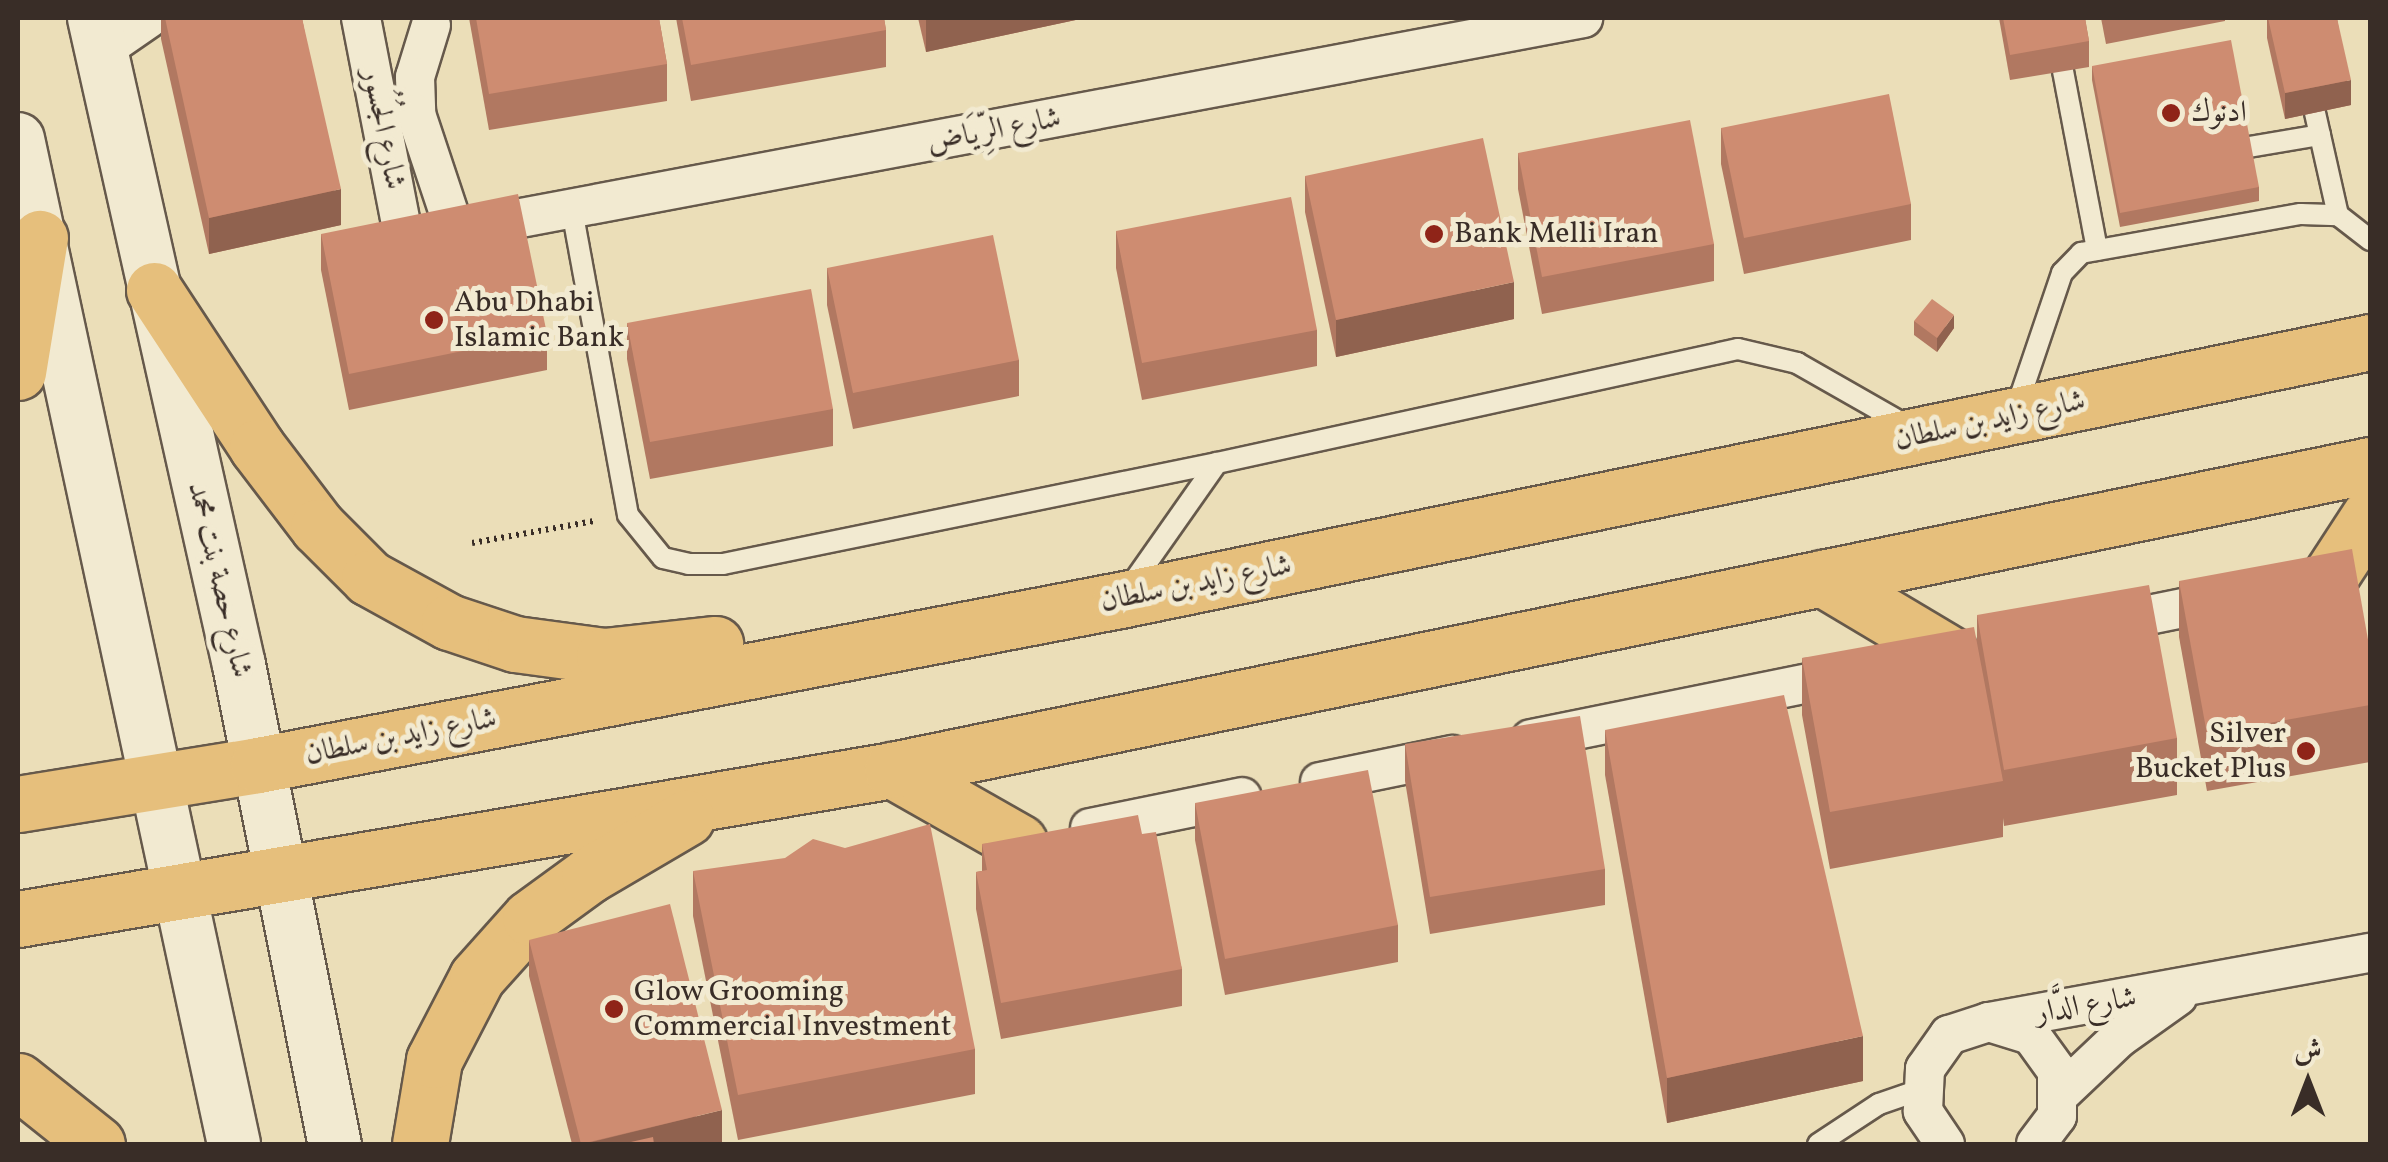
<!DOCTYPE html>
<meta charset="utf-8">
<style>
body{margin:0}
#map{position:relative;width:2388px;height:1162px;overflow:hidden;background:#ebdeb8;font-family:Vollkorn,Amiri,serif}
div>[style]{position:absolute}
.path>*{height:6px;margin-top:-3px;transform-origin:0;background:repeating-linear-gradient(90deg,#392d27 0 2.5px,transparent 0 7.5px)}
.roads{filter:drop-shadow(2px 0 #66594b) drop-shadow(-2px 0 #66594b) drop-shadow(0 2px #66594b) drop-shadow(0 -2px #66594b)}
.lane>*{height:20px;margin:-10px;padding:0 10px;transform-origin:10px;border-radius:10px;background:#f2ead1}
.street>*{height:38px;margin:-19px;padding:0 19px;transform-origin:19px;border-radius:19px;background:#f2ead1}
.secondary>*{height:52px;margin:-26px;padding:0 26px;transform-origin:26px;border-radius:26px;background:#f2ead1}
.highway>*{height:55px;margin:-27.5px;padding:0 27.5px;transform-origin:27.5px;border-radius:27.5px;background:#e6bf7c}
.wall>*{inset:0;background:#b17861}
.shaded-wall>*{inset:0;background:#90624f}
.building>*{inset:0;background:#ce8c71}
.dots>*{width:28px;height:28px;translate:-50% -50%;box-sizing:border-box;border:5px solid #f2ead1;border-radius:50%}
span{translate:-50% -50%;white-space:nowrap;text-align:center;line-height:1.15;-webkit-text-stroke:10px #f2ead1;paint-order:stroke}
.poi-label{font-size:30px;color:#392d27}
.left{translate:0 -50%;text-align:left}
.right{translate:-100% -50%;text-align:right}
.street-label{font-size:30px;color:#392d27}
.frame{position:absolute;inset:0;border:20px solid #392d27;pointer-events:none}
.north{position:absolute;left:2258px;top:1032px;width:100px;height:100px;-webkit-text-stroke:8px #f2ead1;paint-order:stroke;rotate:0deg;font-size:28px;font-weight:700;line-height:40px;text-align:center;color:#392d27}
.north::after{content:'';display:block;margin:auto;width:35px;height:45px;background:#392d27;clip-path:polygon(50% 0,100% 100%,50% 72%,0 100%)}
</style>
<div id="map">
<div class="path">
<i style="left:472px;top:543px;width:124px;rotate:-10.2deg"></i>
</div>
<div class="roads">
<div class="lane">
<i style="left:2063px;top:71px;width:182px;rotate:79.2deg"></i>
<i style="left:2315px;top:113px;width:105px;rotate:77.3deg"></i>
<i style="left:2249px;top:147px;width:72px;rotate:-9.6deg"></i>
<i style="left:572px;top:210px;width:310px;rotate:79.6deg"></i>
<i style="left:628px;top:515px;width:55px;rotate:50.9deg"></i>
<i style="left:663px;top:558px;width:26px;rotate:13deg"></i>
<i style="left:688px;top:564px;width:35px"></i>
<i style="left:723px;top:564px;width:504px;rotate:-11.56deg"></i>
<i style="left:1217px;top:463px;width:533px;rotate:-12.34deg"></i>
<i style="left:1738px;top:349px;width:61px;rotate:13.3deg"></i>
<i style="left:1797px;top:363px;width:129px;rotate:29.7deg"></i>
<i style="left:2016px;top:409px;width:144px;rotate:-71.3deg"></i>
<i style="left:2062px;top:273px;width:28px;rotate:-46deg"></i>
<i style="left:2081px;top:253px;width:223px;rotate:-10.1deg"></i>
<i style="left:2301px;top:214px;width:37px;rotate:2deg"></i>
<i style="left:2338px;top:215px;width:41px;rotate:38deg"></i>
<i style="left:1129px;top:588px;width:153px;rotate:-54.9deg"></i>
<i style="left:1818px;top:1144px;width:73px;rotate:-33.3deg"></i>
<i style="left:1879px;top:1104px;width:43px;rotate:-18.9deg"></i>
</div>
<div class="street">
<i style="left:361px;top:18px;width:226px;rotate:79deg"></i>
<i style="left:404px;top:240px;width:1200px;rotate:-10.66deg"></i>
<i style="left:431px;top:25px;width:54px;rotate:107.1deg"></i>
<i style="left:415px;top:77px;width:37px;rotate:88deg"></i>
<i style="left:416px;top:114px;width:123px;rotate:71.6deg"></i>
<i style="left:103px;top:50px;width:56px;rotate:-34.8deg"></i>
<i style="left:2104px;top:624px;width:126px;rotate:-11.5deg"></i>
<i style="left:1531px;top:739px;width:324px;rotate:-11.4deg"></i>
<i style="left:1320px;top:782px;width:135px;rotate:-11.6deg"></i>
<i style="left:1090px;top:828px;width:155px;rotate:-11.5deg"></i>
<i style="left:1989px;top:1022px;width:387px;rotate:-10.3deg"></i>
<i style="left:2061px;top:1093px;width:80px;rotate:-43.5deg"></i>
<i style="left:2119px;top:1038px;width:72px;rotate:-35.4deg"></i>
<i style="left:1945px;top:1144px;width:40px;rotate:-124deg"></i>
<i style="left:1923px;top:1111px;width:42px;rotate:-87.3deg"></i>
<i style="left:1925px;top:1069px;width:42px;rotate:-54.8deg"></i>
<i style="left:1949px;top:1035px;width:42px;rotate:-18deg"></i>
<i style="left:1989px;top:1022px;width:44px;rotate:17.2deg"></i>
<i style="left:2031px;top:1035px;width:44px;rotate:54.2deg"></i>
<i style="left:2057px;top:1071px;width:45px;rotate:90deg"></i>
<i style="left:2057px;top:1116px;width:35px;rotate:127deg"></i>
</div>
<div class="secondary">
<i style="left:94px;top:18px;width:663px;rotate:77.37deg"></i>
<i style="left:239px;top:665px;width:489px;rotate:78.7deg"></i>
<i style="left:18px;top:139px;width:1028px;rotate:77.87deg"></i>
</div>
<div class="highway">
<i style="left:154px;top:290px;width:188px;rotate:56.7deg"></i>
<i style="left:257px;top:447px;width:101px;rotate:52.7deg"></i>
<i style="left:318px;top:527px;width:72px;rotate:45deg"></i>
<i style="left:369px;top:578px;width:91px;rotate:28.8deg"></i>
<i style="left:449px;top:622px;width:70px;rotate:18.4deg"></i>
<i style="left:515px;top:644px;width:90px;rotate:7.7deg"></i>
<i style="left:604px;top:656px;width:112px;rotate:-6.2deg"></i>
<i style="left:18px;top:372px;width:136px;rotate:-80.7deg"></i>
<i style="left:1822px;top:578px;width:150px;rotate:30.8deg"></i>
<i style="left:2329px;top:578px;width:75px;rotate:-56.9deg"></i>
<i style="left:892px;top:770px;width:146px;rotate:29.6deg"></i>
<i style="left:18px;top:804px;width:243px;rotate:-9.2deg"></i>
<i style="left:258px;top:765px;width:878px;rotate:-10.84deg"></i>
<i style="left:1120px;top:600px;width:1276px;rotate:-11.66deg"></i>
<i style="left:18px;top:919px;width:887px;rotate:-9.67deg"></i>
<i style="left:892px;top:770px;width:1509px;rotate:-11.66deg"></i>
<i style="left:18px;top:1081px;width:101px;rotate:38.6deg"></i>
<i style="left:420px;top:1144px;width:85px;rotate:-80.5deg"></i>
<i style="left:434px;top:1060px;width:93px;rotate:-62.6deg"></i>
<i style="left:477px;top:977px;width:79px;rotate:-48.1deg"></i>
<i style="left:530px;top:918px;width:73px;rotate:-36.1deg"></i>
<i style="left:589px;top:875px;width:113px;rotate:-30.4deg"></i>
</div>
</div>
<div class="wall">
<i style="clip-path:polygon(161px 18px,302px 18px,341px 225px,209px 254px,161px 39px)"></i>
<i style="clip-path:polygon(469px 18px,659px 18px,667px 64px,667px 101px,489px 130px)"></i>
<i style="clip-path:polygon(676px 18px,884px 18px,886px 30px,886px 67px,691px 101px)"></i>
<i style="clip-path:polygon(918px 18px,1085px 18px,926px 52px)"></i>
<i style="clip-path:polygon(1999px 18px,2085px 18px,2089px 41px,2089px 67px,2010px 80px)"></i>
<i style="clip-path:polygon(2101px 18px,2225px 18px,2225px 21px,2106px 44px)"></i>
<i style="clip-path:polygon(2267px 18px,2337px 18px,2351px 105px,2285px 119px,2267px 38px)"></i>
<i style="clip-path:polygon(2092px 66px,2259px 187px,2259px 201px,2120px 227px,2092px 80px)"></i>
<i style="clip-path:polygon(1721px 128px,1911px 204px,1911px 240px,1744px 274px,1721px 164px)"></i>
<i style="clip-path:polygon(1518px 153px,1714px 244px,1714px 281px,1542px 314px,1518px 189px)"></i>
<i style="clip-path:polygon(1305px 176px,1514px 319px,1336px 357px,1305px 212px)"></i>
<i style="clip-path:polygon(1116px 231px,1317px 330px,1317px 366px,1142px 400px,1116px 268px)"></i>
<i style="clip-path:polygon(321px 234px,547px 334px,547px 370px,349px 410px,321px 270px)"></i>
<i style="clip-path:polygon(827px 268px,1019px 360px,1019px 396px,853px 429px,827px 305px)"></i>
<i style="clip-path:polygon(1914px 321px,1954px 328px,1937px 352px,1914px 335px)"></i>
<i style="clip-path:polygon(627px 323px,833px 409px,833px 446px,650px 479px,627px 359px)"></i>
<i style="clip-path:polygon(2179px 581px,2370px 651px,2370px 762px,2207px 791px,2179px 637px)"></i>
<i style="clip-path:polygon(1977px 615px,2177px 738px,2177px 795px,2004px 826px,2003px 818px,2003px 837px,1830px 869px,1802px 715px,1802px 658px,1977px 639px)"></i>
<i style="clip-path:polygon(1605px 730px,1863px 1081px,1667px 1123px,1605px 775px)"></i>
<i style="clip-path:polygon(1405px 744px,1605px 869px,1605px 905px,1430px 934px,1405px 781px)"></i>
<i style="clip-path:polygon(1195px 803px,1398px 925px,1398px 962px,1225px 995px,1195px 840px)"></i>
<i style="clip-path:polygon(1142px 834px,1182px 969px,1182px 1006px,1001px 1039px,976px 909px,976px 872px,982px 871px,982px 844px)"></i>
<i style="clip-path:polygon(693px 871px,975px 1049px,975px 1094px,738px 1140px,693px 916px)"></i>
<i style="clip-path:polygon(529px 940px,722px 1144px,572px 1144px,529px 976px)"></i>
</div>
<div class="shaded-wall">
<i style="clip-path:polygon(926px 18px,1085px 18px,926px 52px)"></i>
<i style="clip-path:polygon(2351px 80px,2351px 105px,2285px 119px,2285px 93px)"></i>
<i style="clip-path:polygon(341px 189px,341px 225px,209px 254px,209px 218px)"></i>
<i style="clip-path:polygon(1514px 282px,1514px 319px,1336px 357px,1336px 320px)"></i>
<i style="clip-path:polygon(1954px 315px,1954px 328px,1937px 352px,1937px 338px)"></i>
<i style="clip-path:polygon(1863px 1036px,1863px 1081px,1667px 1123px,1667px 1078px)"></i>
<i style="clip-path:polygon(722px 1110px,722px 1144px,584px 1144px)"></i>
</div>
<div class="building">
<i style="clip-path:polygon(165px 18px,302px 18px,341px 189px,209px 218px)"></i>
<i style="clip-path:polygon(476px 18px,659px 18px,667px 64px,489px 94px)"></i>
<i style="clip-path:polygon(682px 18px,884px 18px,886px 30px,691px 65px)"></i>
<i style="clip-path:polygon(2003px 18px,2085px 18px,2089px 41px,2010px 55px)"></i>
<i style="clip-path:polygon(2268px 18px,2337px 18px,2351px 80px,2285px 93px)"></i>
<i style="clip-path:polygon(2231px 40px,2259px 187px,2120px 213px,2092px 66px)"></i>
<i style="clip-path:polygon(1889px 94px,1911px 204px,1744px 238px,1721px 128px)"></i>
<i style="clip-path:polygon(1690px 120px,1714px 244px,1542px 277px,1518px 153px)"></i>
<i style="clip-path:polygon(1483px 138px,1514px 282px,1336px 320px,1305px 176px)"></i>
<i style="clip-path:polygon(518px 194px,547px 334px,349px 374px,321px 234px)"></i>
<i style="clip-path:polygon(1291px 197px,1317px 330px,1142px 363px,1116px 231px)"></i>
<i style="clip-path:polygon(993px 235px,1019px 360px,853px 393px,827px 268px)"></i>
<i style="clip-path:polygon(811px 289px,833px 409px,650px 442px,627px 323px)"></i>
<i style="clip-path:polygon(1932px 299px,1954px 315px,1937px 338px,1914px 321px)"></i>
<i style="clip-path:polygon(2352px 549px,2370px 651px,2370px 705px,2207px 734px,2179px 581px)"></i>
<i style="clip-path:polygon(2149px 585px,2177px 738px,2004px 770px,1977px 615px)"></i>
<i style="clip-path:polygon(1974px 627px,2003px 781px,1830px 812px,1802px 658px)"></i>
<i style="clip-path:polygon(1784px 695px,1863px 1036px,1667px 1078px,1605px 730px)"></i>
<i style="clip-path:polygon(1580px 716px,1605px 869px,1430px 897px,1405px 744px)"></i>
<i style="clip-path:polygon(1368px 770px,1398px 925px,1225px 959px,1195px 803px)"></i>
<i style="clip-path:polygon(1138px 815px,1142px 834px,1156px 832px,1182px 969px,1001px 1003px,976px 872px,987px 870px,982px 844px)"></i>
<i style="clip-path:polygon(930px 824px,975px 1049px,738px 1095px,693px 871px,785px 858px,813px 839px,845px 848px)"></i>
<i style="clip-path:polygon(670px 904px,722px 1110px,581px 1144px,529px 940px)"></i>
<i style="clip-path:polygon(653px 1137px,654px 1144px,622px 1144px)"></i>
</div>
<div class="dots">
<i style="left:2171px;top:113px;background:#8f2418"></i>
<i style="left:1434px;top:234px;background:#8f2418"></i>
<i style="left:434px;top:320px;background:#8f2418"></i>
<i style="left:2306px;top:751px;background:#8f2418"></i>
<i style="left:614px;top:1009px;background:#8f2418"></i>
</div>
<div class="poi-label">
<span class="left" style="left:2191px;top:113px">ادنوك</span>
<span class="left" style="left:1454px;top:234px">Bank Melli Iran</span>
<span class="left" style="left:454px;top:320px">Abu Dhabi<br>Islamic Bank</span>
<span class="right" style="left:2286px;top:751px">Silver<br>Bucket Plus</span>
<span class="left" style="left:634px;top:1009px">Glow Grooming<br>Commercial Investment</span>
</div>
<div class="street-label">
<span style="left:383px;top:129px;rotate:79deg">شارع الجُسُور</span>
<span style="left:994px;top:131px;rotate:-11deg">شارع الرِّيَاض</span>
<span style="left:1990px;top:421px;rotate:-12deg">شارع زايد بن سلطان</span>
<span style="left:219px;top:580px;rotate:77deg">شارع حصة بنت محمد</span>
<span style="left:1196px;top:584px;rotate:-11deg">شارع زايد بن سلطان</span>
<span style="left:401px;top:737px;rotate:-11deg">شارع زايد بن سلطان</span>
<span style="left:2086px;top:1006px;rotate:-9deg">شارع الدَّار</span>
</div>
<div class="frame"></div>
<div class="north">ش</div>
</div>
